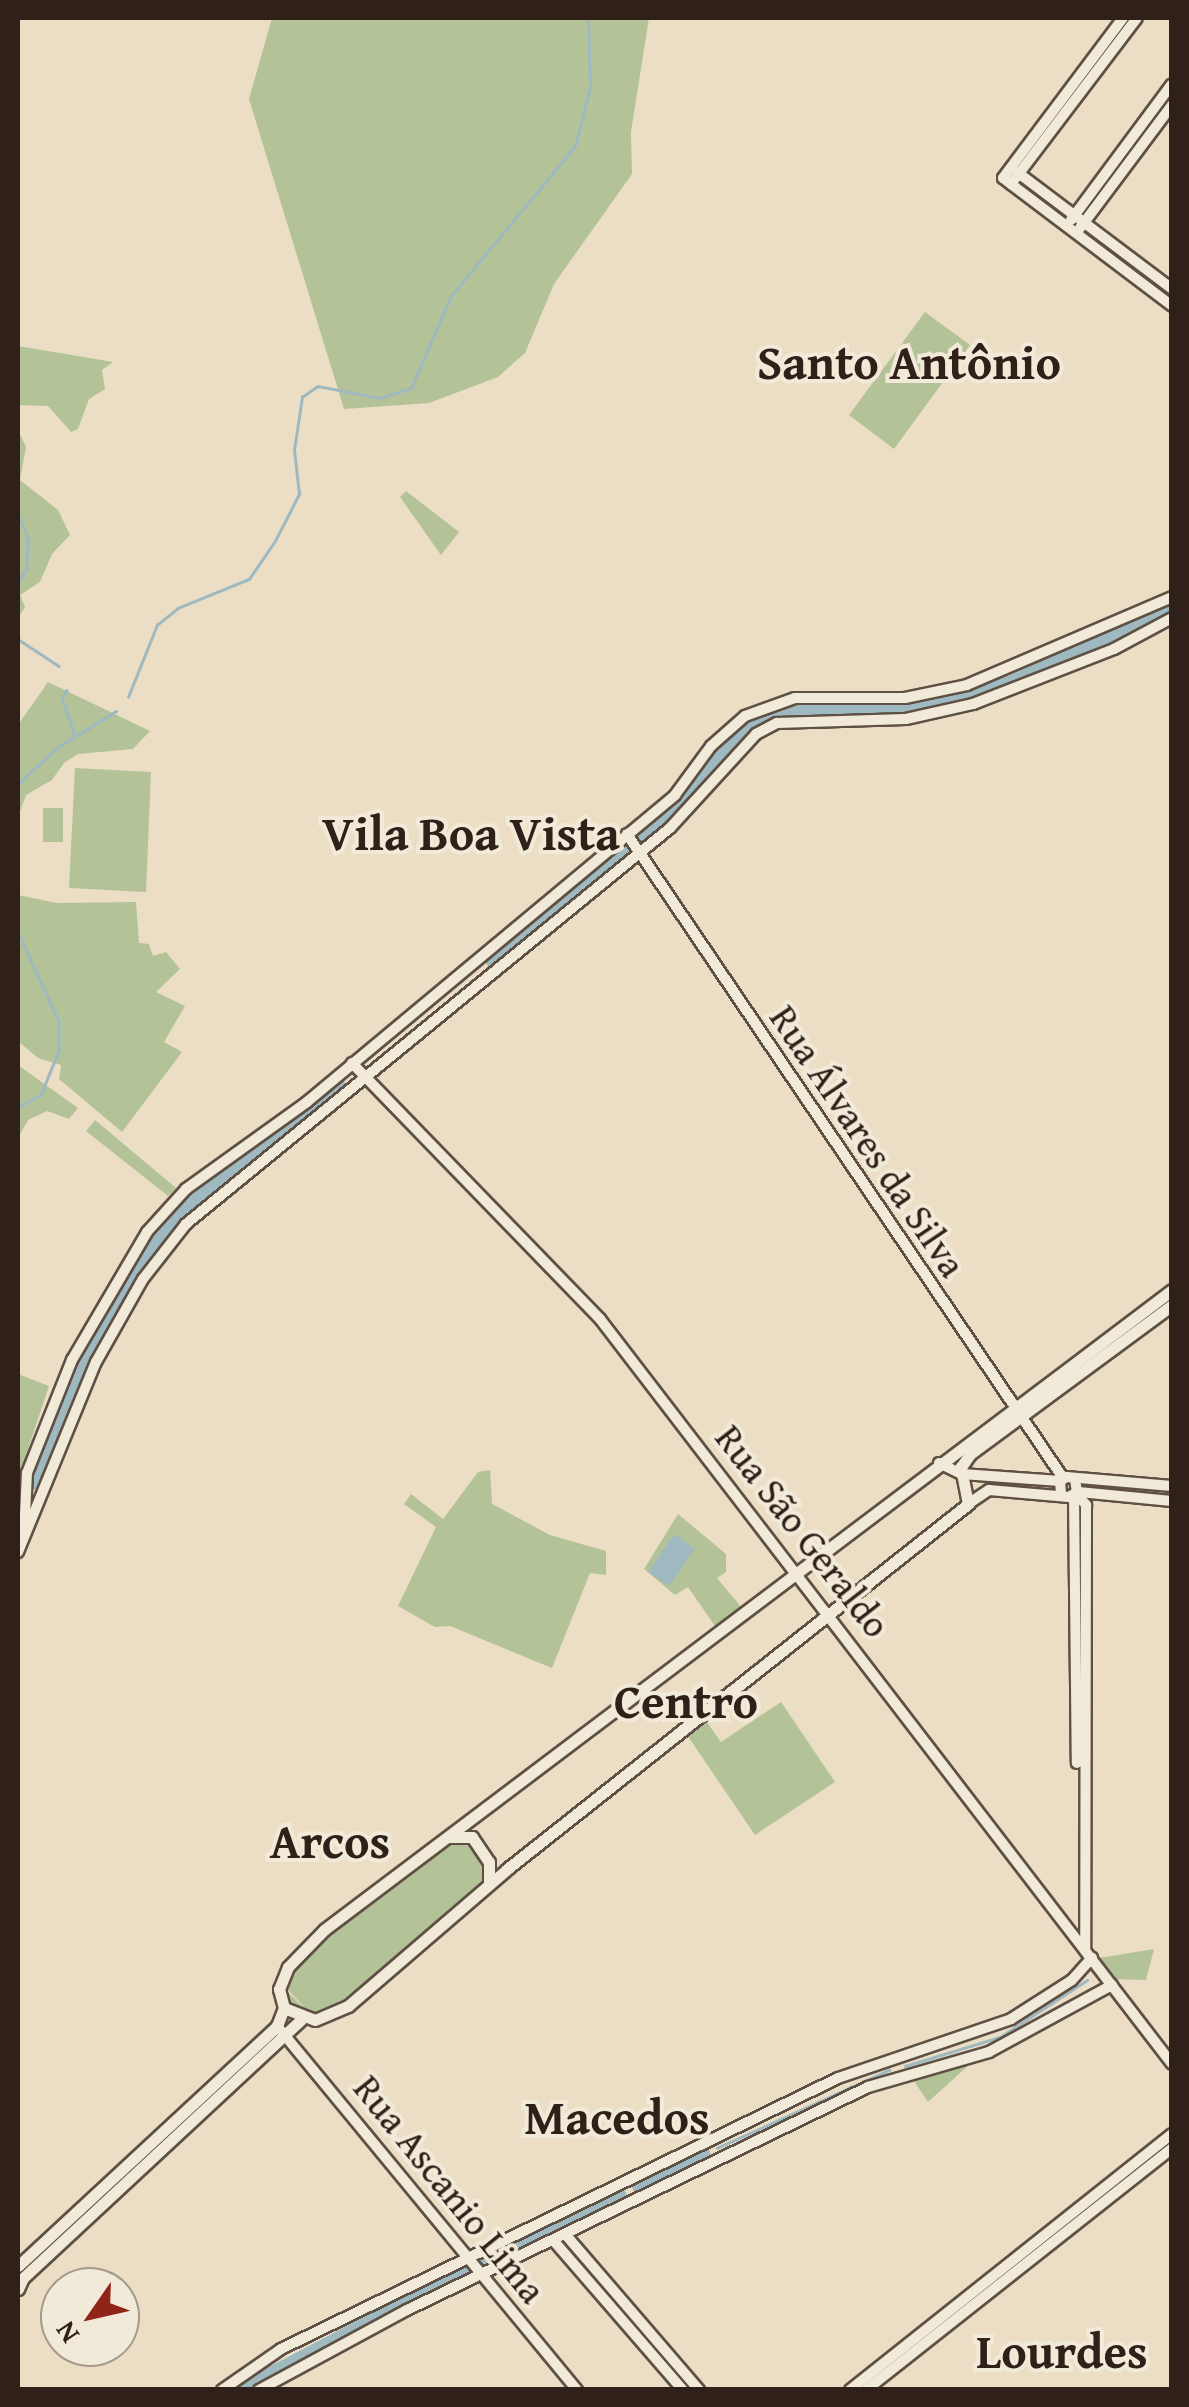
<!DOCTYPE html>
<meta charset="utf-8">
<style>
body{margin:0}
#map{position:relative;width:1189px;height:2407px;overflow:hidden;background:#ebdec5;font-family:"Gentium Book Plus",serif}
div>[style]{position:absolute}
.green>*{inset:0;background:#b4c297}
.water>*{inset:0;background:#9fb9c0}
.stream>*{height:2.5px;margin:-1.25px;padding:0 1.25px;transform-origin:1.25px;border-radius:1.25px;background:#9fb9c0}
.river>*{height:14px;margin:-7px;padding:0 7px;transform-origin:7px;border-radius:7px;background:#9fb9c0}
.roads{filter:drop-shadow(2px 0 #5e5044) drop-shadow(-2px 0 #5e5044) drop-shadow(0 2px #5e5044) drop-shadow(0 -2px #5e5044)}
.tertiary>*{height:10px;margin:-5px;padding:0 5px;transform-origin:5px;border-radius:5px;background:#f2ead9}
.secondary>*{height:11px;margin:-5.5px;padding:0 5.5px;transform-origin:5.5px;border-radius:5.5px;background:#f2ead9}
span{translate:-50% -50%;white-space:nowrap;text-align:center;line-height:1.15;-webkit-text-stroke:8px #f2ead9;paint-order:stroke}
.street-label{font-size:38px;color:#2f2019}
.district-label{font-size:48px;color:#2f2019;font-weight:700}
.frame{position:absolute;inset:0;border:20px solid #2f2019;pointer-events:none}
.north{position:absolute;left:40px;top:2267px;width:100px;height:100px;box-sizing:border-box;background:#f2ead9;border:2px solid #a4998c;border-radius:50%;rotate:236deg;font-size:28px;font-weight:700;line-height:40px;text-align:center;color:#2f2019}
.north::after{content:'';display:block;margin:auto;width:35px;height:45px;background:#8f2418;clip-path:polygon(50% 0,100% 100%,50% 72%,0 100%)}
</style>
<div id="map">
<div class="green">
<i style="clip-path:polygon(272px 18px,649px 18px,631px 132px,632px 174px,554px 284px,525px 353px,498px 377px,429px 403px,344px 409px,249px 99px)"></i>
<i style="clip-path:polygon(925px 312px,970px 345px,894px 449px,849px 415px)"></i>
<i style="clip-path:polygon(18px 346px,113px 362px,102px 370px,105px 389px,89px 399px,78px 429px,71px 432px,48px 406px,18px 405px)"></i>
<i style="clip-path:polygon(18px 430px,26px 447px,20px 480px,58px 510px,70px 535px,52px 554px,40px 582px,20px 595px,25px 607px,18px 618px)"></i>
<i style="clip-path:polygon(406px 491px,459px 532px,441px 555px,400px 497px)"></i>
<i style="clip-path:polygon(48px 682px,150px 731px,133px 749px,78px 754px,64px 763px,52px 780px,26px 795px,18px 817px,18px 725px)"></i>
<i style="clip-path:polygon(75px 768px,151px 772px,146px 892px,69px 888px)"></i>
<i style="clip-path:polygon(43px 808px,63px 808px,63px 842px,43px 842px)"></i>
<i style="clip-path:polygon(18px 895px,57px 903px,136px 902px,139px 943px,149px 944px,153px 956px,166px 952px,180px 969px,156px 992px,185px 1006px,164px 1042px,182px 1052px,122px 1132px,59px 1079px,61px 1065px,38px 1058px,18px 1041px)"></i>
<i style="clip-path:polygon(18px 1065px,78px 1108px,69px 1119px,47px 1111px,28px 1120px,18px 1138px)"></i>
<i style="clip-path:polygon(95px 1120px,176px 1188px,168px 1196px,86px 1131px)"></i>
<i style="clip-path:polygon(18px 1374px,49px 1386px,18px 1479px)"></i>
<i style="clip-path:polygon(490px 1470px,492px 1504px,550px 1535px,606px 1551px,606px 1575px,590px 1573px,552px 1668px,450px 1626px,435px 1627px,398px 1606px,436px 1527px,404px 1504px,411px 1494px,443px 1519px,478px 1472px)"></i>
<i style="clip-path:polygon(678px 1514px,726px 1554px,726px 1572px,717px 1578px,741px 1607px,715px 1626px,688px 1587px,675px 1595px,644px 1569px)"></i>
<i style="clip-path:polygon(781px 1702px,835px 1782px,755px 1835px,687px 1735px,706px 1721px,721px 1742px)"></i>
<i style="clip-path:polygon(462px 1835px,488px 1862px,488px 1883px,341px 2011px,301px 2019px,285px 2007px,281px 1985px,312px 2016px,282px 1983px,303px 1950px)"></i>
<i style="clip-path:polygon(1154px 1949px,1146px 1980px,1113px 1979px,1099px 1958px)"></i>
<i style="clip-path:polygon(982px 2053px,928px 2102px,908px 2072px)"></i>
</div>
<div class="water">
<i style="clip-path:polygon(674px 1534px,695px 1549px,669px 1586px,648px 1572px)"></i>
</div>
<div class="stream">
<i style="left:18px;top:514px;width:25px;rotate:67deg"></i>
<i style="left:28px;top:537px;width:32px;rotate:92deg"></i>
<i style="left:27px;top:569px;width:17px;rotate:123deg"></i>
<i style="left:18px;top:639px;width:49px;rotate:33.4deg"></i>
<i style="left:67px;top:690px;width:9px;rotate:122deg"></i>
<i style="left:62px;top:698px;width:39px;rotate:71deg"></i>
<i style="left:128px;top:697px;width:78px;rotate:-68.1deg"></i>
<i style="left:157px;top:625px;width:27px;rotate:-39deg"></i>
<i style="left:178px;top:608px;width:77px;rotate:-22.2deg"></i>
<i style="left:249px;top:579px;width:46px;rotate:-55.6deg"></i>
<i style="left:275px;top:541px;width:53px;rotate:-62.9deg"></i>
<i style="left:299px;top:494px;width:44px;rotate:-96.5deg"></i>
<i style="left:294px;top:450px;width:54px;rotate:-81.4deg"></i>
<i style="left:302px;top:397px;width:19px;rotate:-35deg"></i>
<i style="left:318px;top:386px;width:63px;rotate:11deg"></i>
<i style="left:380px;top:398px;width:33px;rotate:-18deg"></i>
<i style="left:411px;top:388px;width:100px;rotate:-66.5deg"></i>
<i style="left:451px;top:296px;width:195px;rotate:-50.4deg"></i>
<i style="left:575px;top:146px;width:60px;rotate:-75.5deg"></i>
<i style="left:590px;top:88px;width:70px;rotate:-91.6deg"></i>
<i style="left:18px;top:784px;width:54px;rotate:-42.8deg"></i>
<i style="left:58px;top:747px;width:68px;rotate:-31.8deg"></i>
<i style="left:18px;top:932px;width:98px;rotate:65.3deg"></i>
<i style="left:59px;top:1021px;width:30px;rotate:90deg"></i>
<i style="left:59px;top:1051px;width:48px;rotate:112.2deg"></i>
<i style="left:41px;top:1095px;width:26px;rotate:151deg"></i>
<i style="left:905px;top:2066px;width:99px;rotate:-17deg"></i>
<i style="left:1000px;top:2037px;width:104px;rotate:-33.2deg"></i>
<i style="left:717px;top:2148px;width:189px;rotate:-24.4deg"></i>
</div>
<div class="river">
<i style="left:642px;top:839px;width:53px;rotate:-38.8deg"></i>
<i style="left:683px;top:806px;width:70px;rotate:-54.9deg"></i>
<i style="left:723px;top:749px;width:66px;rotate:-33.9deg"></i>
<i style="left:778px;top:712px;width:160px;rotate:-2.5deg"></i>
<i style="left:938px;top:705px;width:77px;rotate:-17.3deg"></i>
<i style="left:1012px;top:682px;width:176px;rotate:-24.8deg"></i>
<i style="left:493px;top:961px;width:171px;rotate:-39.3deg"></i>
<i style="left:34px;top:1482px;width:175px;rotate:-66.8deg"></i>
<i style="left:103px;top:1321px;width:98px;rotate:-57.1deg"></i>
<i style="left:156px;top:1239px;width:50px;rotate:-46.6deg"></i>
<i style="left:190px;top:1203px;width:191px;rotate:-36.7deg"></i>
<i style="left:639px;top:2186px;width:72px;rotate:-26.6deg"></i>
<i style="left:484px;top:2264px;width:152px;rotate:-26.6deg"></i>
<i style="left:240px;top:2390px;width:254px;rotate:-27.7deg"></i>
</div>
<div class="roads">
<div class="tertiary">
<i style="left:1123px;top:18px;width:200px;rotate:126.9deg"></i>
<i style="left:1003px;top:178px;width:212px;rotate:37.1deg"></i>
<i style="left:1017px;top:172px;width:194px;rotate:37deg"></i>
<i style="left:1011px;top:184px;width:208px;rotate:-52.8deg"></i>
<i style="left:1071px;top:220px;width:169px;rotate:-53.4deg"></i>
<i style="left:1080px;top:228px;width:154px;rotate:-53.2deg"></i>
<i style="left:627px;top:834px;width:778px;rotate:55.9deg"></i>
<i style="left:352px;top:1063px;width:356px;rotate:45.9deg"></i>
<i style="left:600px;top:1319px;width:939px;rotate:52.48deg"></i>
<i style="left:939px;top:1463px;width:25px;rotate:26deg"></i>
<i style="left:962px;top:1474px;width:98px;rotate:4.1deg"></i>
<i style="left:1078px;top:1492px;width:94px;rotate:5.5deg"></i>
<i style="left:1076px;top:1493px;width:16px;rotate:50deg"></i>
<i style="left:1086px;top:1505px;width:444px;rotate:90.1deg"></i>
<i style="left:1061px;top:1494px;width:13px;rotate:-94deg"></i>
<i style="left:1060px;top:1481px;width:8px;rotate:-30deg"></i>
<i style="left:1067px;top:1477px;width:105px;rotate:4.9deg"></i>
<i style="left:1074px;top:1495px;width:268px;rotate:89.4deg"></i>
<i style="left:968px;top:1504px;width:25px;rotate:-34deg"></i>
<i style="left:989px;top:1490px;width:80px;rotate:5deg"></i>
<i style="left:1069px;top:1497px;width:9px;rotate:-32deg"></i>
<i style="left:1077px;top:1492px;width:13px;rotate:-99deg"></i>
<i style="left:24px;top:1536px;width:63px;rotate:-87.3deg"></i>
<i style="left:27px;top:1473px;width:122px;rotate:-68.3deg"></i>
<i style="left:72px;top:1360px;width:148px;rotate:-59.6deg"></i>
<i style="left:147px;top:1232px;width:58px;rotate:-47.8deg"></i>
<i style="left:186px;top:1189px;width:149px;rotate:-35.7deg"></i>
<i style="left:307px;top:1102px;width:479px;rotate:-39.8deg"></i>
<i style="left:675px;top:795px;width:61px;rotate:-53.7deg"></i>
<i style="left:711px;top:746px;width:45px;rotate:-41.4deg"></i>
<i style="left:745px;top:716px;width:53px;rotate:-19.8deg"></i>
<i style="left:795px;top:698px;width:110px"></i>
<i style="left:905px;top:698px;width:63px;rotate:-11.8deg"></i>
<i style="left:967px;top:685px;width:223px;rotate:-23.2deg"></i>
<i style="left:18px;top:1552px;width:205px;rotate:-67.7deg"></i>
<i style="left:96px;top:1362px;width:95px;rotate:-60.5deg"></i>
<i style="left:143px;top:1279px;width:70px;rotate:-52deg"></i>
<i style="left:186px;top:1224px;width:625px;rotate:-39.29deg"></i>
<i style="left:670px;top:828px;width:127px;rotate:-47.5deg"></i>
<i style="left:756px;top:734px;width:24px;rotate:-28deg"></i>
<i style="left:777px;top:723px;width:129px;rotate:-1.8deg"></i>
<i style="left:906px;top:719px;width:69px;rotate:-12.6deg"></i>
<i style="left:973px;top:704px;width:151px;rotate:-21.3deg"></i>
<i style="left:1114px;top:649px;width:66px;rotate:-28.1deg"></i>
<i style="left:277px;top:2026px;width:472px;rotate:50.5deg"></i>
<i style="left:565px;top:2234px;width:206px;rotate:49.3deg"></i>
<i style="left:553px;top:2240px;width:198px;rotate:49.1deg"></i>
<i style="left:222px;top:2390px;width:72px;rotate:-34.8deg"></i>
<i style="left:281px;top:2349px;width:619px;rotate:-25.94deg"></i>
<i style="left:838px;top:2078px;width:183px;rotate:-18.8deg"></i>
<i style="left:1011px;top:2019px;width:72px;rotate:-32.6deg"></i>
<i style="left:1072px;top:1980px;width:30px;rotate:-48deg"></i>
<i style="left:259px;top:2390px;width:168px;rotate:-28.4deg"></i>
<i style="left:407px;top:2310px;width:512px;rotate:-25.81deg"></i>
<i style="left:868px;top:2087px;width:126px;rotate:-16.1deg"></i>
<i style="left:989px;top:2052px;width:140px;rotate:-28.6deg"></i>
<i style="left:850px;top:2390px;width:411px;rotate:-38.5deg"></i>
<i style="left:866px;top:2390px;width:390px;rotate:-38.3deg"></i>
</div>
<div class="secondary">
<i style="left:1172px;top:1290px;width:1062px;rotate:142.96deg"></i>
<i style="left:324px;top:1930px;width:52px;rotate:134.2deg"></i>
<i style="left:288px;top:1967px;width:24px;rotate:112deg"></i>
<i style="left:279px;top:1989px;width:20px;rotate:75deg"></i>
<i style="left:284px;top:2008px;width:33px;rotate:21deg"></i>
<i style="left:315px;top:2020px;width:36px;rotate:-23deg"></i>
<i style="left:348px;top:2006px;width:210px;rotate:-40.7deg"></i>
<i style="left:507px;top:1869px;width:588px;rotate:-38.37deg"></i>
<i style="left:968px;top:1504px;width:38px;rotate:-101deg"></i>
<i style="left:961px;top:1467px;width:16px;rotate:-55deg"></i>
<i style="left:970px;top:1454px;width:251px;rotate:-36.4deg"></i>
<i style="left:451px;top:1837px;width:21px"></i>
<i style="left:472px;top:1837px;width:30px;rotate:56deg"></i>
<i style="left:489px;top:1862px;width:22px;rotate:90deg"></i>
<i style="left:18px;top:2266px;width:353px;rotate:-42.8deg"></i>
<i style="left:277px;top:2026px;width:19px;rotate:-69deg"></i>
<i style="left:18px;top:2289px;width:12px;rotate:-66deg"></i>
<i style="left:23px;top:2278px;width:379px;rotate:-42.9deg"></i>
</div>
</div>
<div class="street-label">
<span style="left:868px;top:1141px;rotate:56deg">Rua Álvares da Silva</span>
<span style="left:803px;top:1531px;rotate:52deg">Rua São Geraldo</span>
<span style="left:450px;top:2189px;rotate:51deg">Rua Ascanio Lima</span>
</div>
<div class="district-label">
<span style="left:909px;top:362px">Santo Antônio</span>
<span style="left:471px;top:833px">Vila Boa Vista</span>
<span style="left:686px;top:1701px">Centro</span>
<span style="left:330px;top:1841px">Arcos</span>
<span style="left:617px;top:2117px">Macedos</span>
<span style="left:1062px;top:2351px">Lourdes</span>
</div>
<div class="frame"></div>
<div class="north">N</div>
</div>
